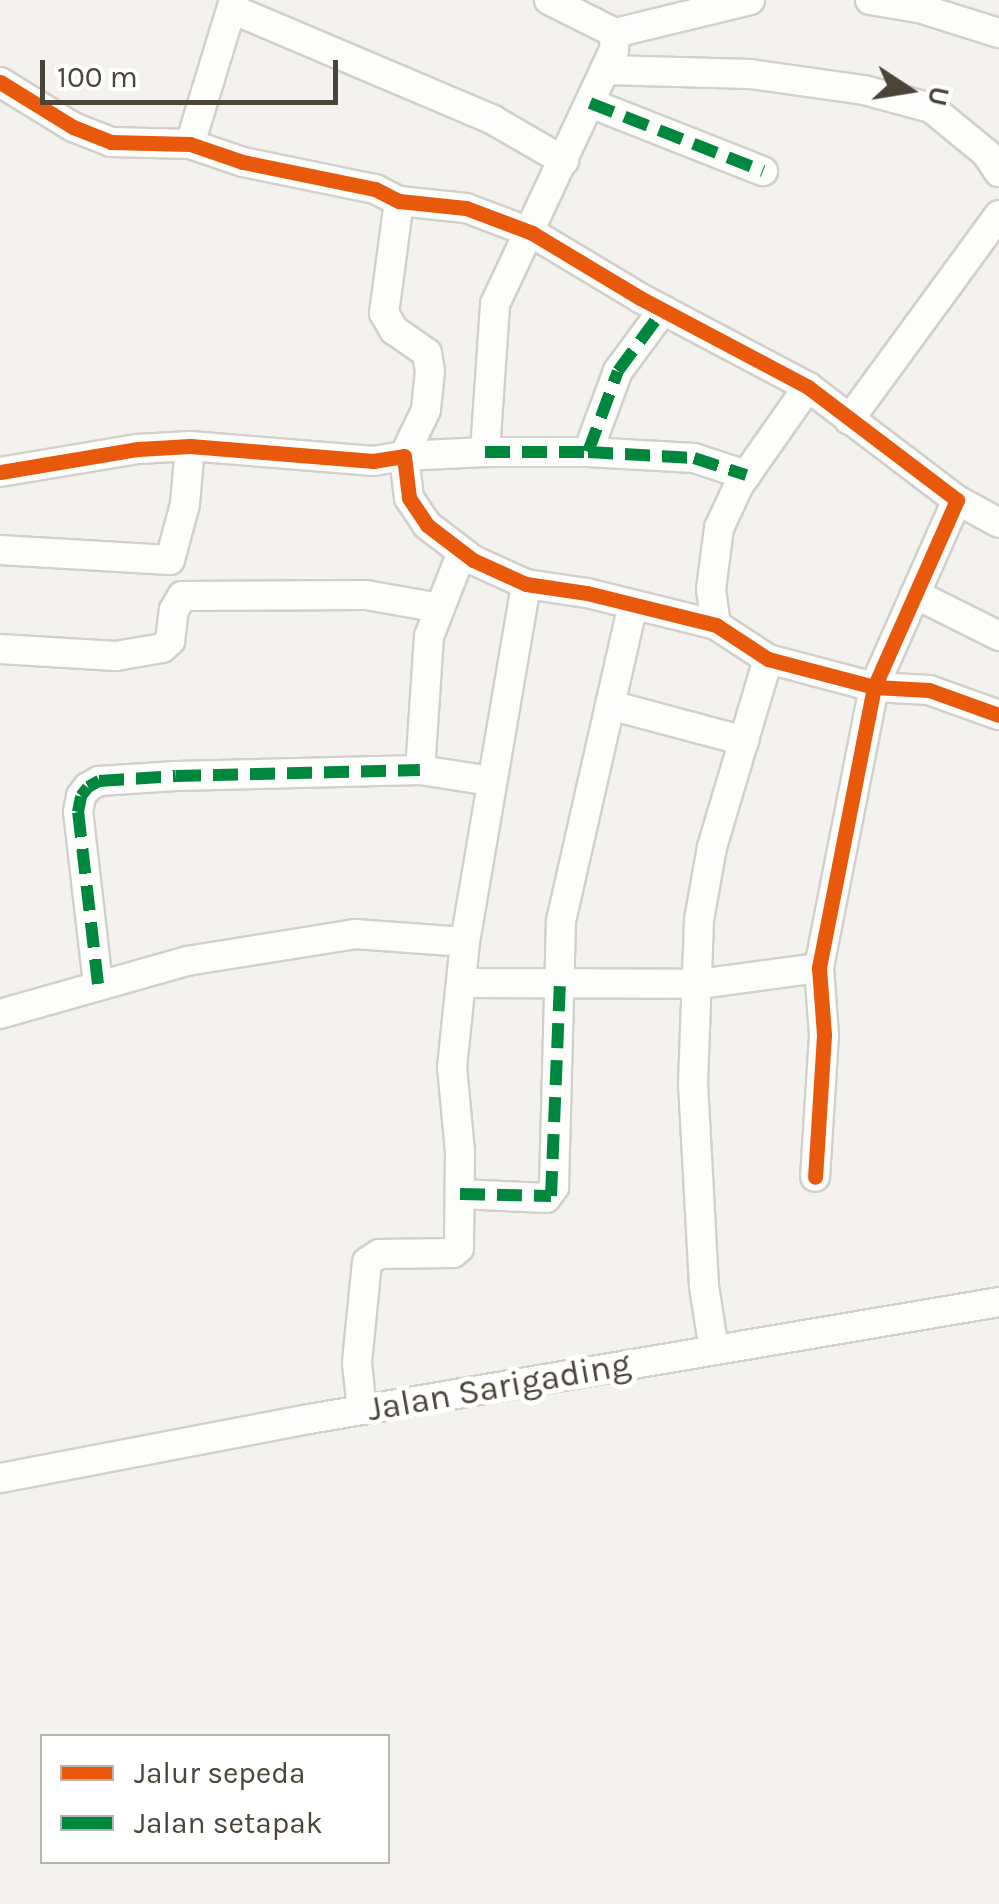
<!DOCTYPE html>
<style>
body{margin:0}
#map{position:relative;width:999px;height:1904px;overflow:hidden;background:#f4f2ee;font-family:Karla,sans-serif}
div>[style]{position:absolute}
.roads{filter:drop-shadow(2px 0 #d2d0cb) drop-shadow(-2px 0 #d2d0cb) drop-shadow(0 2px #d2d0cb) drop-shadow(0 -2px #d2d0cb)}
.minor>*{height:28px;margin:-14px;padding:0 14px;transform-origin:14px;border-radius:14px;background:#fdfdfc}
.quiet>*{height:12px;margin-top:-6px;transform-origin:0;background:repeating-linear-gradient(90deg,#00873e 0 25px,transparent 0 37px)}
.cycleway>*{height:15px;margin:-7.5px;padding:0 7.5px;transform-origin:7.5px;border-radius:7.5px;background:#e8590c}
span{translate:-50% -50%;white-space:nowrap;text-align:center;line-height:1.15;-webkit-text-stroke:10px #fff;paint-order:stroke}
.street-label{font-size:35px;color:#4b4439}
.legend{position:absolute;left:40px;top:1734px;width:350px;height:130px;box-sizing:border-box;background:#fff;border:2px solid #b7b4b0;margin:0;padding:12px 18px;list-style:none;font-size:30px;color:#4b4439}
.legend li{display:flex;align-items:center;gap:20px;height:50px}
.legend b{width:50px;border:2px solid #b7b4b0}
.north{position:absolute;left:859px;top:40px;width:100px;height:100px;-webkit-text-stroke:8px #fff;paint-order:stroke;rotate:102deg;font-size:28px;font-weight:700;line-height:40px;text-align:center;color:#4b4439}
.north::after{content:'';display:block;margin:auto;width:35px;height:45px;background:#4b4439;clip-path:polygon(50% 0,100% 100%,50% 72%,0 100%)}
.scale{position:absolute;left:40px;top:60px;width:298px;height:45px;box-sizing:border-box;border:5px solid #4b4439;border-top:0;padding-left:12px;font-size:30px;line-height:35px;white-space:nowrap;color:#4b4439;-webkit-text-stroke:8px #fff;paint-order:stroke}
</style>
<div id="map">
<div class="roads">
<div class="minor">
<i style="left:870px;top:0;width:50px;rotate:9.3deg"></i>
<i style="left:919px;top:8px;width:84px;rotate:17.4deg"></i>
<i style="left:232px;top:9px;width:284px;rotate:23deg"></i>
<i style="left:493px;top:120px;width:82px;rotate:30deg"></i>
<i style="left:615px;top:33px;width:139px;rotate:-13.7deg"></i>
<i style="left:605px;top:70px;width:145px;rotate:1.6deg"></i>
<i style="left:750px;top:74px;width:115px;rotate:8deg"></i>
<i style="left:864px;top:90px;width:69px;rotate:15deg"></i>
<i style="left:931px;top:108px;width:71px;rotate:39.3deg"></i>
<i style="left:986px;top:153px;width:23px;rotate:56deg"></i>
<i style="left:0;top:82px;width:86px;rotate:31.7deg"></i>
<i style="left:73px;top:127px;width:41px;rotate:21.5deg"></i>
<i style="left:111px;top:142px;width:79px;rotate:1.5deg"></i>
<i style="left:190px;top:144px;width:56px;rotate:18.8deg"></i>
<i style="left:243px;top:162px;width:135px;rotate:11.6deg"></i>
<i style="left:375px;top:189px;width:27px;rotate:27deg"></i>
<i style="left:399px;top:201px;width:67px;rotate:6deg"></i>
<i style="left:466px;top:208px;width:71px;rotate:20.7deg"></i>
<i style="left:532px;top:233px;width:126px;rotate:31deg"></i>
<i style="left:640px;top:298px;width:190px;rotate:27.9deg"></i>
<i style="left:808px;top:387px;width:187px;rotate:37.2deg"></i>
<i style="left:957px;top:500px;width:205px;rotate:113.9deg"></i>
<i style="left:874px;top:687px;width:286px;rotate:101.1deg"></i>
<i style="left:819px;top:968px;width:67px;rotate:85.7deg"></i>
<i style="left:824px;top:1035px;width:142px;rotate:93.6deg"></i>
<i style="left:590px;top:103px;width:186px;rotate:21.5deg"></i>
<i style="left:190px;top:144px;width:151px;rotate:-73deg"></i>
<i style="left:399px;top:201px;width:113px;rotate:97.6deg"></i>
<i style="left:384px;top:313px;width:20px;rotate:60deg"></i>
<i style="left:394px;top:330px;width:40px;rotate:34.9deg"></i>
<i style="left:427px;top:353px;width:18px;rotate:81deg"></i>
<i style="left:430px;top:371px;width:39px;rotate:96deg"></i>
<i style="left:426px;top:410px;width:51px;rotate:115.6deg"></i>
<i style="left:849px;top:420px;width:254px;rotate:-53.8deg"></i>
<i style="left:485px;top:452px;width:103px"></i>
<i style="left:588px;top:452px;width:106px;rotate:3.2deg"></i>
<i style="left:694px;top:458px;width:55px;rotate:18.1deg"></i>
<i style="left:588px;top:452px;width:86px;rotate:-69.7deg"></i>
<i style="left:618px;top:371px;width:76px;rotate:-53.6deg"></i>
<i style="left:404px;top:456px;width:81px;rotate:-2.8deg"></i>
<i style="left:485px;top:452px;width:148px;rotate:-86.1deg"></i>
<i style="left:495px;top:304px;width:280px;rotate:-64.9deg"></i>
<i style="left:614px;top:50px;width:17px;rotate:-87deg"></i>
<i style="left:615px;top:33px;width:74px;rotate:-153.4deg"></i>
<i style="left:0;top:472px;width:140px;rotate:-9.5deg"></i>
<i style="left:138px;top:449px;width:52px;rotate:-3.3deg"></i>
<i style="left:190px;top:446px;width:184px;rotate:4.7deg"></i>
<i style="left:373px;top:461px;width:31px;rotate:-9deg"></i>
<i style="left:404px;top:456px;width:42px;rotate:83.2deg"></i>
<i style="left:409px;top:498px;width:32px;rotate:56deg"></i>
<i style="left:427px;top:525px;width:58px;rotate:37.3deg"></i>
<i style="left:473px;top:560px;width:58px;rotate:24.4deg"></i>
<i style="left:526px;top:584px;width:62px;rotate:8.4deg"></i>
<i style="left:587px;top:593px;width:133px;rotate:13.9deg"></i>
<i style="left:716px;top:625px;width:62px;rotate:33.2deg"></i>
<i style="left:768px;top:659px;width:110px;rotate:14.8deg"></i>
<i style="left:874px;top:687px;width:55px;rotate:3.1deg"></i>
<i style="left:929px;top:690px;width:74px;rotate:19.7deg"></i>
<i style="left:957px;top:500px;width:48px;rotate:28.7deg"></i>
<i style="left:0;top:550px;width:170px;rotate:3.4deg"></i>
<i style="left:170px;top:560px;width:58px;rotate:-75deg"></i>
<i style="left:185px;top:504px;width:58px;rotate:-85.1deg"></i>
<i style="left:462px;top:552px;width:90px;rotate:111.4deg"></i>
<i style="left:429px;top:636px;width:134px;rotate:93.8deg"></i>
<i style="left:420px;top:770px;width:73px;rotate:8.7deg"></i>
<i style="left:915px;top:594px;width:94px;rotate:26.6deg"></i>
<i style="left:716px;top:625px;width:36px;rotate:-98deg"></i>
<i style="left:711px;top:589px;width:62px;rotate:-82.5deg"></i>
<i style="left:719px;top:528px;width:47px;rotate:-65.1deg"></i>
<i style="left:739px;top:485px;width:120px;rotate:-54.9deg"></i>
<i style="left:0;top:649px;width:116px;rotate:3.5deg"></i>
<i style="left:116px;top:656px;width:47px;rotate:-9.9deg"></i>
<i style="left:162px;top:648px;width:11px;rotate:-41deg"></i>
<i style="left:170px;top:641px;width:31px;rotate:-83deg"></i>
<i style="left:174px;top:610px;width:16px;rotate:-60deg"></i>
<i style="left:182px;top:596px;width:184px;rotate:-0.3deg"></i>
<i style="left:366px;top:595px;width:75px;rotate:10deg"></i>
<i style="left:610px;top:705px;width:139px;rotate:15deg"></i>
<i style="left:465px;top:942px;width:363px;rotate:-80.3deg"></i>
<i style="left:463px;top:983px;width:236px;rotate:0.2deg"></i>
<i style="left:699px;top:984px;width:121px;rotate:-7.6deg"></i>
<i style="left:98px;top:984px;width:173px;rotate:-96.6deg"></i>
<i style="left:78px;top:812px;width:16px;rotate:-79deg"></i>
<i style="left:81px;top:796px;width:11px;rotate:-52deg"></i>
<i style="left:88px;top:787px;width:13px;rotate:-29deg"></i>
<i style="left:99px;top:781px;width:77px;rotate:-3.7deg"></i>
<i style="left:176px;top:776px;width:244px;rotate:-1.4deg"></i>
<i style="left:0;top:1014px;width:194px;rotate:-15.8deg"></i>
<i style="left:187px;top:961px;width:170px;rotate:-9.1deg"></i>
<i style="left:355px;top:934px;width:110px;rotate:4.2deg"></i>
<i style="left:465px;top:942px;width:126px;rotate:95.9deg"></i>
<i style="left:452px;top:1067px;width:84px;rotate:84.6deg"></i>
<i style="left:460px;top:1151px;width:97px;rotate:90.6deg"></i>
<i style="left:459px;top:1248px;width:8px;rotate:140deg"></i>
<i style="left:453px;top:1253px;width:74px;rotate:179.2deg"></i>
<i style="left:379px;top:1254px;width:14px;rotate:146deg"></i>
<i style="left:367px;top:1262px;width:101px;rotate:95.7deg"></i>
<i style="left:357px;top:1363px;width:47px;rotate:83.9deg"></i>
<i style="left:460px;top:1194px;width:86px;rotate:2.7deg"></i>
<i style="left:546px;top:1198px;width:14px;rotate:-54deg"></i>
<i style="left:554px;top:1187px;width:266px;rotate:-88.5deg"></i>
<i style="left:561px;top:921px;width:324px;rotate:-77.2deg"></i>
<i style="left:714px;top:1350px;width:65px;rotate:-98.9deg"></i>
<i style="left:704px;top:1286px;width:202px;rotate:-93.1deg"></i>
<i style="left:693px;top:1084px;width:164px;rotate:-87.9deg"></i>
<i style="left:699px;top:920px;width:74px;rotate:-79.9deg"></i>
<i style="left:712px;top:847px;width:196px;rotate:-73.4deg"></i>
<i style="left:0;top:1478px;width:315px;rotate:-10.8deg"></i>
<i style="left:309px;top:1419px;width:700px;rotate:-9.62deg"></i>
</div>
</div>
<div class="quiet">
<i style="left:590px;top:103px;width:186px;rotate:21.5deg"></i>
<i style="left:485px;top:452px;width:103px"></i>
<i style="left:588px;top:452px;width:106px;rotate:3.2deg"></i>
<i style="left:694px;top:458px;width:55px;rotate:18.1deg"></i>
<i style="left:588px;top:452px;width:86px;rotate:-69.7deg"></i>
<i style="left:618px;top:371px;width:76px;rotate:-53.6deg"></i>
<i style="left:98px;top:984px;width:173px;rotate:-96.6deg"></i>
<i style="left:78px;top:812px;width:16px;rotate:-79deg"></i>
<i style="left:81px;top:796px;width:11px;rotate:-52deg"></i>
<i style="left:88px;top:787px;width:13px;rotate:-29deg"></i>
<i style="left:99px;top:781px;width:77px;rotate:-3.7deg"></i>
<i style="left:176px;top:776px;width:244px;rotate:-1.4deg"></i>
<i style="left:460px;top:1194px;width:91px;rotate:1.3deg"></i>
<i style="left:551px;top:1196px;width:214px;rotate:-87.6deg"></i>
</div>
<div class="cycleway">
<i style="left:0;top:82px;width:86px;rotate:31.7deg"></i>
<i style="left:73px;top:127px;width:41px;rotate:21.5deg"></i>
<i style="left:111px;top:142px;width:79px;rotate:1.5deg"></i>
<i style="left:190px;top:144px;width:56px;rotate:18.8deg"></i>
<i style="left:243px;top:162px;width:135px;rotate:11.6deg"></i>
<i style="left:375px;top:189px;width:27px;rotate:27deg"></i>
<i style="left:399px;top:201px;width:67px;rotate:6deg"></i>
<i style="left:466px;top:208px;width:71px;rotate:20.7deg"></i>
<i style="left:532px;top:233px;width:126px;rotate:31deg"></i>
<i style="left:640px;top:298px;width:190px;rotate:27.9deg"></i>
<i style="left:808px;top:387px;width:187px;rotate:37.2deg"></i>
<i style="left:957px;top:500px;width:205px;rotate:113.9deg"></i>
<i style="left:874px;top:687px;width:286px;rotate:101.1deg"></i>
<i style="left:819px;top:968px;width:67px;rotate:85.7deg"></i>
<i style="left:824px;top:1035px;width:142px;rotate:93.6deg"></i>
<i style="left:0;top:472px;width:140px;rotate:-9.5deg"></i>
<i style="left:138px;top:449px;width:52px;rotate:-3.3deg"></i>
<i style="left:190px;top:446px;width:184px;rotate:4.7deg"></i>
<i style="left:373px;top:461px;width:31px;rotate:-9deg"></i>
<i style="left:404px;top:456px;width:42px;rotate:83.2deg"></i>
<i style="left:409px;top:498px;width:32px;rotate:56deg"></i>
<i style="left:427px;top:525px;width:58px;rotate:37.3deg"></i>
<i style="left:473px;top:560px;width:58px;rotate:24.4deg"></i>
<i style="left:526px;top:584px;width:62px;rotate:8.4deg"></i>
<i style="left:587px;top:593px;width:133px;rotate:13.9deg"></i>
<i style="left:716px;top:625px;width:62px;rotate:33.2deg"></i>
<i style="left:768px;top:659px;width:110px;rotate:14.8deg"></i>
<i style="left:874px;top:687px;width:55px;rotate:3.1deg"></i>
<i style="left:929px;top:690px;width:74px;rotate:19.7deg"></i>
</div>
<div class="street-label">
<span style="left:499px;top:1387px;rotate:-10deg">Jalan Sarigading</span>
</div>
<ul class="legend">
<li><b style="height:12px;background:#e8590c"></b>Jalur sepeda</li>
<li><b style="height:12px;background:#00873e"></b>Jalan setapak</li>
</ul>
<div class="north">U</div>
<div class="scale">100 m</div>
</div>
